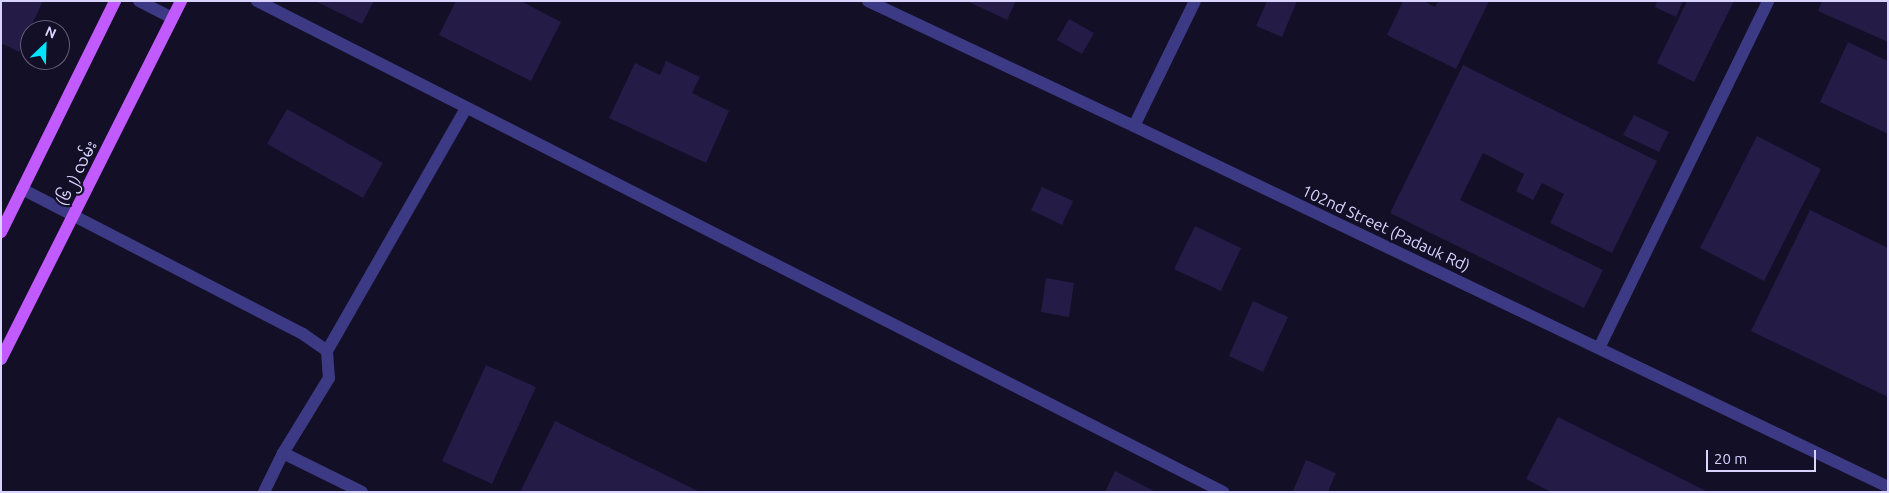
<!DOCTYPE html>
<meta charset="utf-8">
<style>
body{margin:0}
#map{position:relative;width:1889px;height:493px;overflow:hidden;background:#130f26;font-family:Ubuntu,"Noto Sans Myanmar",sans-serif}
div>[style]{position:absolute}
.building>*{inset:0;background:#241b47}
.minor>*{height:12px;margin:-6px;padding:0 6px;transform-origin:6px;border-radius:6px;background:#3d3a85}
.major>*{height:12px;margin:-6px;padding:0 6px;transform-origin:6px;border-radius:6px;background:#c25bff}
span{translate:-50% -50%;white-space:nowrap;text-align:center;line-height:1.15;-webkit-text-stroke:4.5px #130f26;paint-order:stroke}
.street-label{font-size:16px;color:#d9d4ff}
.frame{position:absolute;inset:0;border:2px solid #d9d4ff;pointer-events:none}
.north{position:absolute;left:20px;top:20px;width:50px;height:50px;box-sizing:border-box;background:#130f26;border:1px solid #625e7d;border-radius:50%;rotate:24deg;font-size:14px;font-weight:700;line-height:20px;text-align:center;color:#d9d4ff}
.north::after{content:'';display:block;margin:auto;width:18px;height:22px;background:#00e5ff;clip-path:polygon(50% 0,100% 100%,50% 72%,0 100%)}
.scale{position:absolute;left:1706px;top:450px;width:110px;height:22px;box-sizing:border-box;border:2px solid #d9d4ff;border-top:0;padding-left:6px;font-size:15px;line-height:18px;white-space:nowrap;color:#d9d4ff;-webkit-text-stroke:4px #130f26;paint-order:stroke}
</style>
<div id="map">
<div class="building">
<i style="clip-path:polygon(1px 1px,43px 1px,19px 52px,1px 43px)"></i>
<i style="clip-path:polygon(315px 1px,374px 1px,362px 24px)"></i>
<i style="clip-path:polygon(456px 1px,521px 1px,561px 22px,531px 81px,439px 35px)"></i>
<i style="clip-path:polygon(967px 1px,1016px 1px,1007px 20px)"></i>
<i style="clip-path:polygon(1267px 1px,1297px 1px,1282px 37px,1256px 26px)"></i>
<i style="clip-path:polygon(1403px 1px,1424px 1px,1435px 7px,1438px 1px,1489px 1px,1456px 69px,1387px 35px)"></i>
<i style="clip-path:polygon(1657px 1px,1683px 1px,1676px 17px,1655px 7px)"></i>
<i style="clip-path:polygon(1687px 1px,1734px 1px,1694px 82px,1657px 63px)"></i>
<i style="clip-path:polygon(1822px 1px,1888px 1px,1888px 42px,1818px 11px)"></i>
<i style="clip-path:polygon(1069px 19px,1094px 33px,1082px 54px,1057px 40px)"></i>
<i style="clip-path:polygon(1848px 42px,1888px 61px,1888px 134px,1820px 102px)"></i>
<i style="clip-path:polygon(666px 61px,700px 77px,692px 93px,729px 111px,706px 163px,609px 118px,635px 63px,660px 75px)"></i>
<i style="clip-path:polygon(1463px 65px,1657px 161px,1612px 253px,1550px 223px,1564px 194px,1542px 183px,1533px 200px,1516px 191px,1524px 174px,1483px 153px,1460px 200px,1603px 270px,1584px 308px,1390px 213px)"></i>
<i style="clip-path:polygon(287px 109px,383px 163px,363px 198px,267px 144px)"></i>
<i style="clip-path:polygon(1634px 115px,1669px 132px,1659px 152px,1623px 135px)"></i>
<i style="clip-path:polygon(1757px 136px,1821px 169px,1764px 281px,1700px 248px)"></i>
<i style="clip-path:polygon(1042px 187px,1073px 201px,1062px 225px,1031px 210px)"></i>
<i style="clip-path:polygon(1810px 210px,1888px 248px,1888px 397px,1751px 331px)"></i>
<i style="clip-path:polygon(1195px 226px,1241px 248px,1221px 291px,1174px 269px)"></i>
<i style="clip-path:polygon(1046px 278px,1074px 283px,1069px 317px,1041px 312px)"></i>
<i style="clip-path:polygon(1253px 301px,1288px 317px,1263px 372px,1229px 356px)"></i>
<i style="clip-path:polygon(486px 365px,536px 387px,492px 484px,442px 461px)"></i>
<i style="clip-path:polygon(1558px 417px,1708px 492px,1551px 492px,1526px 479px)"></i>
<i style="clip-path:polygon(555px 421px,700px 492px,520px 492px)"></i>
<i style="clip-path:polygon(1306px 460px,1336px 473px,1328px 492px,1293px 491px)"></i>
<i style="clip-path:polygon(1115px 471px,1156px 492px,1105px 492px)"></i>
</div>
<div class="minor">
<i style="left:139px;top:1px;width:37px;rotate:27deg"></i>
<i style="left:257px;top:1px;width:1084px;rotate:26.94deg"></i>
<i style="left:868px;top:1px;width:294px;rotate:25.2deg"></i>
<i style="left:1134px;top:126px;width:836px;rotate:25.58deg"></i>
<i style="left:1134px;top:126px;width:139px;rotate:-64deg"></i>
<i style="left:22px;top:189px;width:316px;rotate:27.3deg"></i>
<i style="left:303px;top:334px;width:29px;rotate:35deg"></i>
<i style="left:327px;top:351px;width:27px;rotate:86deg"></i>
<i style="left:329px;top:378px;width:88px;rotate:121.5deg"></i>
<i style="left:1599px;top:348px;width:386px;rotate:-64deg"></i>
<i style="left:327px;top:351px;width:280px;rotate:-60.2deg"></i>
<i style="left:264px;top:492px;width:43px;rotate:-64deg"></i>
<i style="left:283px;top:453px;width:88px;rotate:26.3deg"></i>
</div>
<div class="major">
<i style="left:1px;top:232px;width:258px;rotate:-63.7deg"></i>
<i style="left:1px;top:359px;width:401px;rotate:-63.3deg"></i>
</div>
<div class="street-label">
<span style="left:76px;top:173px;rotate:-63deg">(၆၂) လမ်း</span>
<span style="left:1386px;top:228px;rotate:25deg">102nd Street (Padauk Rd)</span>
</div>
<div class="frame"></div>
<div class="north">N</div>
<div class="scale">20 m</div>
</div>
